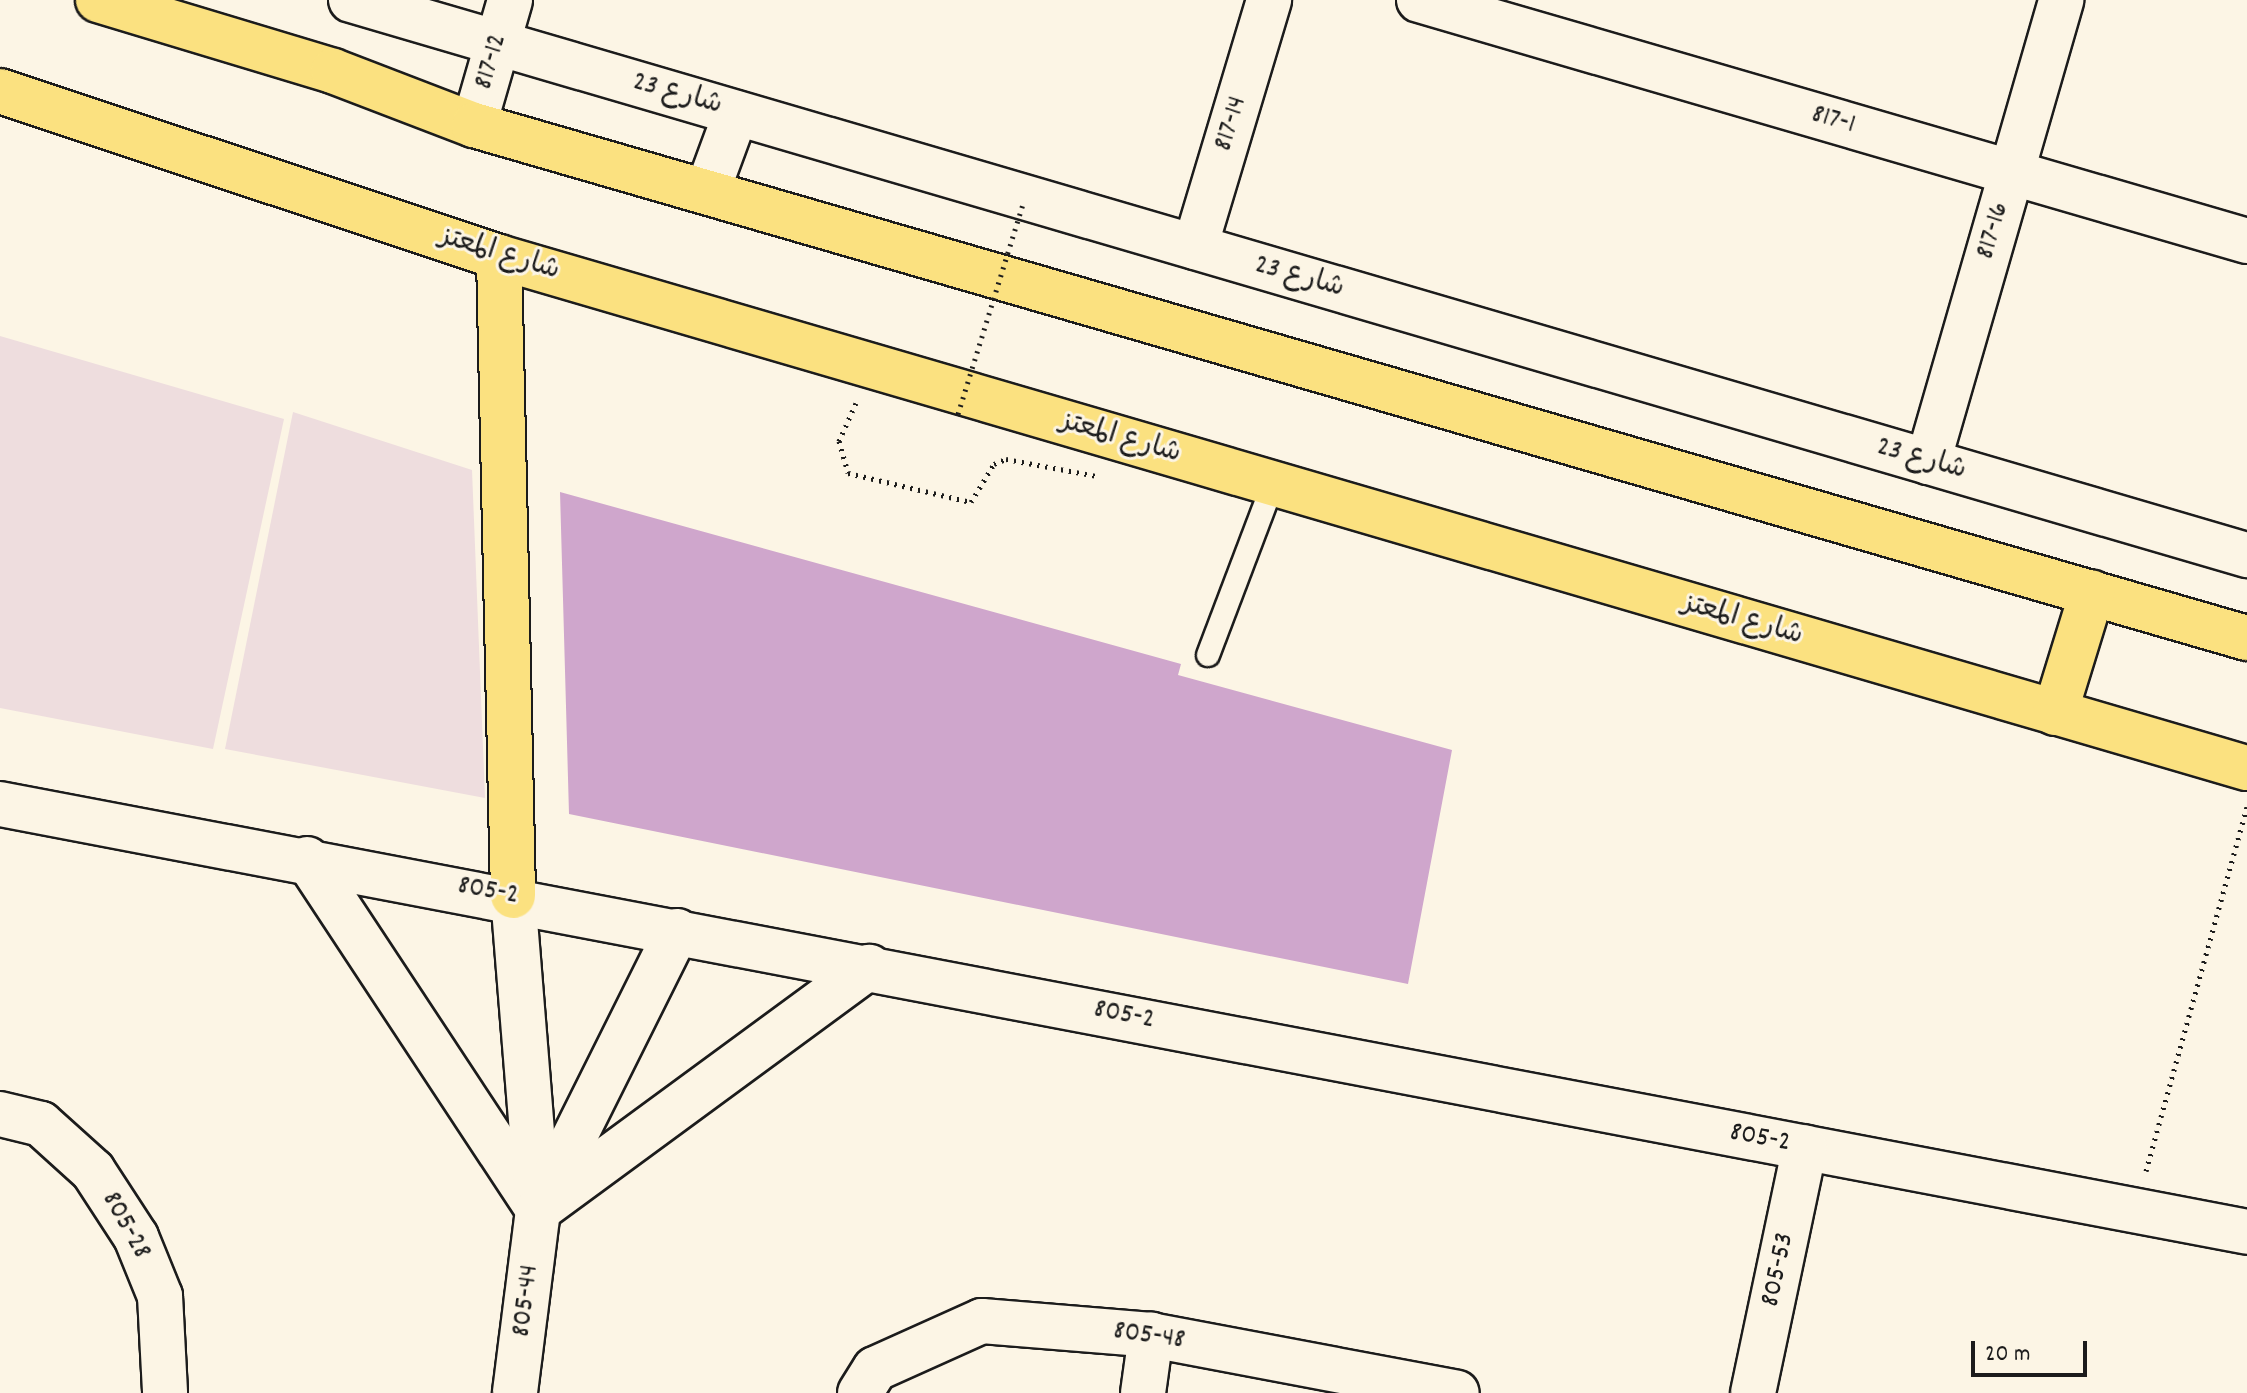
<!DOCTYPE html>
<meta charset="utf-8">
<style>
body{margin:0}
#map{position:relative;width:2247px;height:1393px;overflow:hidden;background:#fcf5e5;font-family:Dekko,"Playpen Sans Arabic",sans-serif}
div>[style]{position:absolute}
.built>*{inset:0;background:#eeddde}
.building>*{inset:0;background:#cfa6cc}
.path>*{height:5px;margin-top:-2.5px;transform-origin:0;background:repeating-linear-gradient(90deg,#1c1c1c 0 2px,transparent 0 8px)}
.roads{filter:drop-shadow(2px 0 #1c1c1c) drop-shadow(-2px 0 #1c1c1c) drop-shadow(0 2px #1c1c1c) drop-shadow(0 -2px #1c1c1c)}
.service>*{height:22px;margin:-11px;padding:0 11px;transform-origin:11px;border-radius:11px;background:#fcf5e5}
.minor>*{height:44px;margin:-22px;padding:0 22px;transform-origin:22px;border-radius:22px;background:#fcf5e5}
.primary>*{height:44px;margin:-22px;padding:0 22px;transform-origin:22px;border-radius:22px;background:#fbe180}
.path-bridge>*{height:5px;margin-top:-2.5px;transform-origin:0;background:repeating-linear-gradient(90deg,#1c1c1c 0 2px,transparent 0 8px)}
span{translate:-50% -50%;white-space:nowrap;text-align:center;line-height:1.15;-webkit-text-stroke:6px #fcf5e5;paint-order:stroke}
.street-label{font-size:28px;color:#1c1c1c}
.scale{position:absolute;left:1971px;top:1341px;width:116px;height:36px;box-sizing:border-box;border:4px solid #1c1c1c;border-top:0;padding-left:10px;font-size:24px;line-height:28px;white-space:nowrap;color:#1c1c1c;-webkit-text-stroke:6px #fcf5e5;paint-order:stroke}
</style>
<div id="map">
<div class="built">
<i style="clip-path:polygon(0 336px,284px 419px,213px 749px,0 708px)"></i>
<i style="clip-path:polygon(293px 412px,472px 470px,485px 798px,225px 749px)"></i>
</div>
<div class="building">
<i style="clip-path:polygon(560px 492px,1181px 664px,1178px 675px,1452px 750px,1408px 984px,569px 814px)"></i>
</div>
<div class="path">
<i style="left:856px;top:403px;width:42px;rotate:114.1deg"></i>
<i style="left:839px;top:441px;width:33px;rotate:74deg"></i>
<i style="left:848px;top:473px;width:126px;rotate:13.3deg"></i>
<i style="left:971px;top:502px;width:44px;rotate:-58.8deg"></i>
<i style="left:994px;top:464px;width:13px;rotate:-23deg"></i>
<i style="left:1006px;top:459px;width:93px;rotate:10.6deg"></i>
<i style="left:2146px;top:1171px;width:378px;rotate:-74.5deg"></i>
</div>
<div class="roads">
<div class="service">
<i style="left:1208px;top:655px;width:183px;rotate:-69.2deg"></i>
</div>
<div class="minor">
<i style="left:351px;top:0;width:1976px;rotate:16.32deg"></i>
<i style="left:1419px;top:0;width:862px;rotate:16.23deg"></i>
<i style="left:474px;top:125px;width:130px;rotate:-73.9deg"></i>
<i style="left:707px;top:192px;width:84px;rotate:-69.8deg"></i>
<i style="left:1195px;top:247px;width:258px;rotate:-73.3deg"></i>
<i style="left:1928px;top:462px;width:481px;rotate:-73.9deg"></i>
<i style="left:0;top:804px;width:2287px;rotate:10.78deg"></i>
<i style="left:307px;top:859px;width:418px;rotate:56.6deg"></i>
<i style="left:513px;top:896px;width:315px;rotate:85.4deg"></i>
<i style="left:538px;top:1210px;width:184px;rotate:97.2deg"></i>
<i style="left:0;top:1114px;width:42px;rotate:13.7deg"></i>
<i style="left:41px;top:1124px;width:70px;rotate:42.1deg"></i>
<i style="left:93px;top:1171px;width:79px;rotate:56.9deg"></i>
<i style="left:136px;top:1237px;width:64px;rotate:67.9deg"></i>
<i style="left:160px;top:1296px;width:97px;rotate:87deg"></i>
<i style="left:541px;top:1204px;width:305px;rotate:-63.5deg"></i>
<i style="left:538px;top:1210px;width:411px;rotate:-36.3deg"></i>
<i style="left:860px;top:1393px;width:28px;rotate:-58deg"></i>
<i style="left:875px;top:1369px;width:117px;rotate:-24.2deg"></i>
<i style="left:982px;top:1321px;width:170px;rotate:4.7deg"></i>
<i style="left:1151px;top:1335px;width:311px;rotate:10.7deg"></i>
<i style="left:1143px;top:1393px;width:59px;rotate:-82.1deg"></i>
<i style="left:1753px;top:1393px;width:251px;rotate:-78.1deg"></i>
</div>
<div class="primary">
<i style="left:98px;top:0;width:245px;rotate:16.8deg"></i>
<i style="left:333px;top:71px;width:151px;rotate:21deg"></i>
<i style="left:474px;top:125px;width:1846px;rotate:16.14deg"></i>
<i style="left:0;top:91px;width:526px;rotate:18.4deg"></i>
<i style="left:499px;top:257px;width:1821px;rotate:16.3deg"></i>
<i style="left:499px;top:257px;width:639px;rotate:88.74deg"></i>
<i style="left:2055px;top:713px;width:126px;rotate:-72.9deg"></i>
</div>
</div>
<div class="path-bridge">
<i style="left:958px;top:414px;width:220px;rotate:-72.8deg"></i>
</div>
<div class="street-label">
<span style="left:492px;top:62px;rotate:-74deg">817-12</span>
<span style="left:677px;top:95px;rotate:16deg">شارع 23</span>
<span style="left:1833px;top:121px;rotate:16deg">817-1</span>
<span style="left:1232px;top:124px;rotate:-73deg">817-14</span>
<span style="left:1994px;top:231px;rotate:-74deg">817-16</span>
<span style="left:499px;top:255px;rotate:17deg">شارع المعتز</span>
<span style="left:1299px;top:278px;rotate:16deg">شارع 23</span>
<span style="left:1120px;top:439px;rotate:16deg">شارع المعتز</span>
<span style="left:1921px;top:460px;rotate:16deg">شارع 23</span>
<span style="left:1742px;top:621px;rotate:16deg">شارع المعتز</span>
<span style="left:488px;top:892px;rotate:10deg">805-2</span>
<span style="left:1124px;top:1016px;rotate:11deg">805-2</span>
<span style="left:1760px;top:1139px;rotate:11deg">805-2</span>
<span style="left:125px;top:1226px;rotate:61deg">805-28</span>
<span style="left:1779px;top:1270px;rotate:-78deg">805-53</span>
<span style="left:527px;top:1301px;rotate:-83deg">805-44</span>
<span style="left:1149px;top:1337px;rotate:8deg">805-48</span>
</div>
<div class="scale">20 m</div>
</div>
